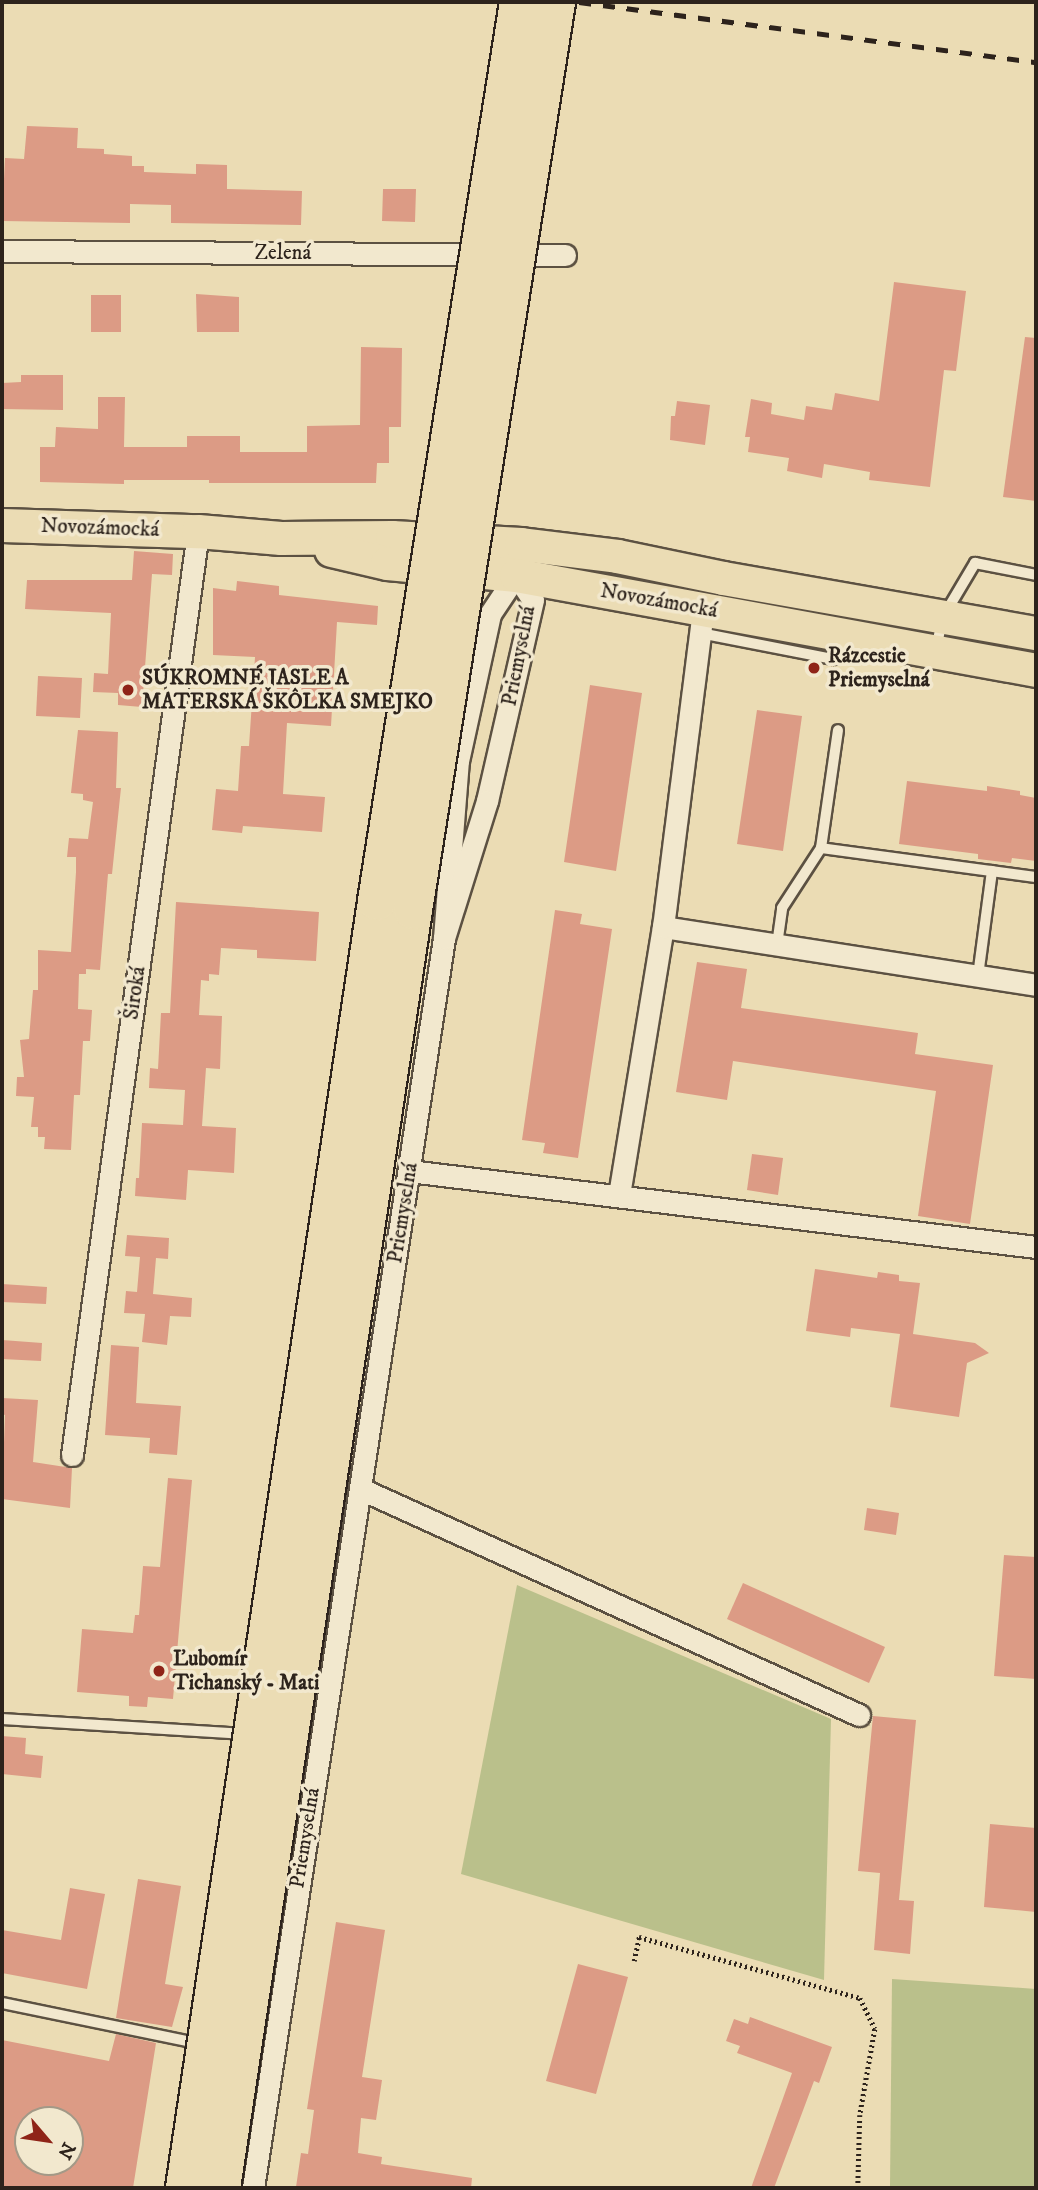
<!DOCTYPE html>
<meta charset="utf-8">
<style>
body{margin:0}
#map{position:relative;width:1038px;height:2190px;overflow:hidden;background:#ebdcb4;font-family:"IM FELL DW Pica",serif}
div>[style]{position:absolute}
.green>*{inset:0;background:#bac08b}
.building>*{inset:0;background:#dc9b85}
.path>*{height:4.5px;margin-top:-2.25px;transform-origin:0;background:repeating-linear-gradient(90deg,#2d231c 0 2px,transparent 0 5.5px)}
.roads{filter:drop-shadow(2px 0 #5c5142) drop-shadow(-2px 0 #5c5142) drop-shadow(0 2px #5c5142) drop-shadow(0 -2px #5c5142)}
.lane>*{height:10px;margin:-5px;padding:0 5px;transform-origin:5px;border-radius:5px;background:#f2e8ce}
.street>*{height:21px;margin:-10.5px;padding:0 10.5px;transform-origin:10.5px;border-radius:10.5px;background:#f2e8ce}
.primary>*{height:33px;margin:-16.5px;padding:0 16.5px;transform-origin:16.5px;border-radius:16.5px;background:#ebdcb4}
.rail>*{height:5px;margin-top:-2.5px;transform-origin:0;background:repeating-linear-gradient(90deg,#2d231c 0 12px,transparent 0 24px)}
.bridges{filter:drop-shadow(2px 0 #2d231c) drop-shadow(-2px 0 #2d231c) drop-shadow(0 2px #2d231c) drop-shadow(0 -2px #2d231c)}
.highway-bridge>*{height:38px;margin:-19px;padding:0 19px;transform-origin:19px;border-radius:19px;background:#ebdcb4}
.dots>*{width:19px;height:19px;translate:-50% -50%;box-sizing:border-box;border:4px solid #f2e8ce;border-radius:50%}
span{translate:-50% -50%;white-space:nowrap;text-align:center;line-height:1.15;-webkit-text-stroke:7px #f2e8ce;paint-order:stroke}
.street-label{font-size:21px;color:#2d231c}
.poi-label{font-size:21px;color:#2d231c;font-weight:700}
.left{translate:0 -50%;text-align:left}
.frame{position:absolute;inset:0;border:4px solid #2d231c;pointer-events:none}
.north{position:absolute;left:14px;top:2106px;width:70px;height:70px;box-sizing:border-box;background:#f2e8ce;border:2px solid #a39987;border-radius:50%;rotate:119deg;font-size:19px;font-weight:700;line-height:28px;text-align:center;color:#2d231c}
.north::after{content:'';display:block;margin:auto;width:24px;height:32px;background:#8f2418;clip-path:polygon(50% 0,100% 100%,50% 72%,0 100%)}
</style>
<div id="map">
<div class="green">
<i style="clip-path:polygon(517px 1585px,831px 1719px,824px 1980px,461px 1874px)"></i>
<i style="clip-path:polygon(892px 1979px,1036px 1989px,1036px 2188px,890px 2188px)"></i>
</div>
<div class="building">
<i style="clip-path:polygon(27px 126px,78px 128px,77px 148px,104px 149px,104px 154px,132px 156px,132px 166px,144px 166px,144px 172px,196px 174px,196px 164px,227px 165px,227px 189px,302px 191px,301px 225px,171px 223px,171px 205px,130px 204px,130px 223px,2px 221px,5px 158px,24px 159px)"></i>
<i style="clip-path:polygon(383px 189px,416px 189px,415px 222px,382px 221px)"></i>
<i style="clip-path:polygon(894px 282px,966px 291px,956px 371px,944px 370px,930px 487px,869px 480px,870px 472px,824px 464px,822px 478px,787px 471px,789px 458px,748px 452px,750px 437px,745px 437px,751px 399px,772px 403px,771px 414px,804px 420px,806px 406px,832px 410px,835px 393px,879px 401px)"></i>
<i style="clip-path:polygon(196px 294px,239px 297px,239px 332px,197px 332px)"></i>
<i style="clip-path:polygon(91px 295px,121px 295px,121px 332px,91px 332px)"></i>
<i style="clip-path:polygon(1025px 337px,1036px 338px,1036px 501px,1003px 497px)"></i>
<i style="clip-path:polygon(361px 347px,402px 348px,401px 427px,389px 427px,389px 463px,377px 463px,376px 483px,209px 483px,209px 480px,124px 480px,124px 484px,40px 482px,40px 447px,55px 447px,56px 427px,98px 429px,98px 397px,125px 397px,124px 447px,187px 447px,187px 436px,240px 436px,240px 452px,307px 452px,307px 426px,360px 425px)"></i>
<i style="clip-path:polygon(21px 375px,63px 375px,63px 410px,2px 409px,2px 383px,21px 382px)"></i>
<i style="clip-path:polygon(677px 401px,710px 405px,705px 445px,670px 440px,671px 416px,675px 416px)"></i>
<i style="clip-path:polygon(134px 551px,173px 554px,172px 575px,152px 574px,142px 707px,118px 705px,118px 693px,93px 692px,94px 673px,108px 674px,111px 613px,25px 609px,27px 580px,132px 580px)"></i>
<i style="clip-path:polygon(237px 581px,279px 586px,279px 595px,378px 606px,377px 625px,337px 622px,331px 726px,287px 723px,283px 794px,325px 797px,322px 832px,243px 826px,242px 833px,212px 830px,216px 789px,238px 791px,241px 746px,249px 746px,255px 657px,213px 655px,213px 588px,236px 591px)"></i>
<i style="clip-path:polygon(38px 676px,82px 678px,80px 718px,36px 716px)"></i>
<i style="clip-path:polygon(590px 685px,642px 693px,616px 871px,564px 862px)"></i>
<i style="clip-path:polygon(757px 710px,802px 716px,783px 851px,737px 844px)"></i>
<i style="clip-path:polygon(78px 730px,118px 732px,116px 788px,121px 788px,112px 874px,108px 874px,100px 970px,86px 969px,86px 974px,79px 974px,78px 1009px,92px 1010px,90px 1041px,83px 1041px,80px 1095px,74px 1095px,71px 1150px,44px 1149px,45px 1137px,38px 1137px,38px 1127px,31px 1127px,34px 1097px,16px 1096px,17px 1077px,24px 1077px,20px 1040px,29px 1039px,33px 990px,38px 990px,38px 950px,71px 952px,76px 872px,76px 857px,67px 857px,69px 838px,88px 839px,93px 802px,83px 800px,83px 794px,71px 793px)"></i>
<i style="clip-path:polygon(907px 781px,987px 791px,987px 786px,1020px 791px,1020px 795px,1036px 798px,1036px 861px,1012px 858px,1011px 863px,978px 859px,978px 854px,899px 844px)"></i>
<i style="clip-path:polygon(176px 902px,319px 912px,316px 961px,257px 958px,257px 950px,221px 948px,219px 975px,209px 974px,209px 981px,201px 980px,199px 1015px,222px 1016px,220px 1069px,206px 1068px,202px 1126px,236px 1128px,234px 1173px,188px 1170px,186px 1200px,135px 1196px,136px 1178px,139px 1178px,142px 1123px,183px 1125px,185px 1090px,149px 1088px,150px 1068px,158px 1069px,161px 1013px,170px 1013px)"></i>
<i style="clip-path:polygon(555px 910px,582px 914px,580px 924px,612px 929px,578px 1158px,543px 1153px,545px 1143px,522px 1140px)"></i>
<i style="clip-path:polygon(697px 962px,747px 969px,741px 1008px,918px 1033px,915px 1054px,993px 1065px,970px 1224px,918px 1216px,936px 1091px,733px 1061px,727px 1100px,676px 1092px)"></i>
<i style="clip-path:polygon(752px 1154px,783px 1158px,778px 1195px,747px 1190px)"></i>
<i style="clip-path:polygon(127px 1235px,169px 1238px,168px 1259px,156px 1258px,153px 1294px,192px 1298px,191px 1317px,170px 1316px,167px 1345px,142px 1342px,145px 1314px,124px 1313px,126px 1291px,137px 1292px,140px 1257px,125px 1256px)"></i>
<i style="clip-path:polygon(815px 1269px,877px 1278px,878px 1272px,899px 1275px,899px 1281px,920px 1283px,913px 1334px,975px 1343px,989px 1353px,967px 1363px,959px 1417px,890px 1407px,900px 1334px,851px 1328px,850px 1337px,806px 1331px)"></i>
<i style="clip-path:polygon(2px 1284px,47px 1287px,46px 1304px,2px 1302px)"></i>
<i style="clip-path:polygon(2px 1340px,42px 1343px,41px 1361px,2px 1359px)"></i>
<i style="clip-path:polygon(111px 1345px,139px 1347px,136px 1403px,181px 1406px,177px 1455px,149px 1453px,150px 1438px,105px 1435px)"></i>
<i style="clip-path:polygon(2px 1398px,38px 1400px,33px 1462px,72px 1468px,70px 1508px,2px 1499px,5px 1415px,2px 1414px)"></i>
<i style="clip-path:polygon(168px 1478px,192px 1480px,173px 1699px,148px 1697px,147px 1707px,129px 1706px,129px 1696px,77px 1692px,82px 1629px,133px 1633px,135px 1615px,139px 1615px,143px 1566px,160px 1567px)"></i>
<i style="clip-path:polygon(867px 1508px,899px 1513px,896px 1535px,864px 1530px)"></i>
<i style="clip-path:polygon(1004px 1555px,1036px 1557px,1036px 1679px,994px 1676px)"></i>
<i style="clip-path:polygon(743px 1583px,885px 1647px,869px 1683px,727px 1619px)"></i>
<i style="clip-path:polygon(873px 1716px,916px 1720px,899px 1900px,914px 1901px,910px 1954px,874px 1950px,880px 1873px,858px 1871px)"></i>
<i style="clip-path:polygon(2px 1736px,26px 1738px,25px 1754px,43px 1756px,41px 1778px,2px 1774px)"></i>
<i style="clip-path:polygon(990px 1824px,1036px 1828px,1036px 1912px,984px 1907px)"></i>
<i style="clip-path:polygon(138px 1879px,181px 1886px,165px 1984px,183px 1987px,172px 2027px,116px 2018px)"></i>
<i style="clip-path:polygon(70px 1888px,105px 1894px,87px 1989px,2px 1973px,2px 1930px,61px 1940px)"></i>
<i style="clip-path:polygon(336px 1922px,385px 1930px,362px 2077px,382px 2080px,376px 2120px,361px 2118px,358px 2153px,382px 2157px,381px 2164px,472px 2178px,471px 2188px,296px 2187px,301px 2153px,308px 2154px,314px 2110px,307px 2109px)"></i>
<i style="clip-path:polygon(578px 1964px,628px 1977px,596px 2094px,546px 2081px)"></i>
<i style="clip-path:polygon(750px 2017px,832px 2047px,819px 2083px,814px 2081px,774px 2188px,751px 2188px,792px 2073px,737px 2053px,740px 2046px,726px 2041px,734px 2019px,748px 2024px)"></i>
<i style="clip-path:polygon(evenodd,116px 2034px,156px 2043px,133px 2188px,2px 2188px,2px 2040px,109px 2061px,116px 2034px,28px 2120px,70px 2120px,70px 2162px,28px 2162px,28px 2120px)"></i>
</div>
<div class="path">
<i style="left:634px;top:1961px;width:25px;rotate:-78deg"></i>
<i style="left:639px;top:1937px;width:229px;rotate:15.4deg"></i>
<i style="left:860px;top:1998px;width:34px;rotate:64deg"></i>
<i style="left:875px;top:2029px;width:87px;rotate:99.9deg"></i>
<i style="left:860px;top:2115px;width:73px;rotate:91.6deg"></i>
</div>
<div class="roads">
<div class="lane">
<i style="left:700px;top:633px;width:136px;rotate:11.1deg"></i>
<i style="left:833px;top:659px;width:26px;rotate:-39deg"></i>
<i style="left:936px;top:649px;width:33px;rotate:-78deg"></i>
<i style="left:943px;top:617px;width:63px;rotate:-59.3deg"></i>
<i style="left:975px;top:563px;width:62px;rotate:11.1deg"></i>
<i style="left:821px;top:848px;width:217px;rotate:7.7deg"></i>
<i style="left:777px;top:945px;width:37px;rotate:-82deg"></i>
<i style="left:782px;top:908px;width:72px;rotate:-57deg"></i>
<i style="left:821px;top:848px;width:119px;rotate:-81.8deg"></i>
<i style="left:978px;top:976px;width:106px;rotate:-82.4deg"></i>
<i style="left:2px;top:1719px;width:243px;rotate:3.5deg"></i>
<i style="left:2px;top:2003px;width:204px;rotate:11.6deg"></i>
</div>
<div class="street">
<i style="left:2px;top:251px;width:563px;rotate:0.41deg"></i>
<i style="left:663px;top:927px;width:377px;rotate:8.8deg"></i>
<i style="left:409px;top:1171px;width:632px;rotate:6.91deg"></i>
<i style="left:619px;top:1195px;width:272px;rotate:-80.7deg"></i>
<i style="left:663px;top:927px;width:321px;rotate:-82.8deg"></i>
<i style="left:72px;top:1455px;width:933px;rotate:-82.23deg"></i>
<i style="left:361px;top:1489px;width:547px;rotate:24.41deg"></i>
<i style="left:253px;top:2188px;width:1265px;rotate:-81.31deg"></i>
<i style="left:444px;top:938px;width:178px;rotate:-85.5deg"></i>
<i style="left:458px;top:761px;width:150px;rotate:-77.7deg"></i>
<i style="left:490px;top:614px;width:47px;rotate:-56.3deg"></i>
<i style="left:516px;top:575px;width:30px;rotate:56deg"></i>
<i style="left:533px;top:600px;width:206px;rotate:102.9deg"></i>
<i style="left:487px;top:801px;width:144px;rotate:107.4deg"></i>
</div>
<div class="primary">
<i style="left:2px;top:525px;width:196px;rotate:1.8deg"></i>
<i style="left:198px;top:531px;width:83px;rotate:4.8deg"></i>
<i style="left:281px;top:538px;width:111px;rotate:-0.5deg"></i>
<i style="left:392px;top:537px;width:129px;rotate:3.1deg"></i>
<i style="left:521px;top:544px;width:97px;rotate:7.1deg"></i>
<i style="left:617px;top:556px;width:108px;rotate:11.7deg"></i>
<i style="left:723px;top:578px;width:318px;rotate:10deg"></i>
<i style="left:331px;top:550px;width:57px;rotate:13.1deg"></i>
<i style="left:387px;top:563px;width:130px;rotate:5.3deg"></i>
<i style="left:516px;top:575px;width:529px;rotate:10.35deg"></i>
</div>
</div>
<div class="rail">
<i style="left:579px;top:2px;width:461px;rotate:7.5deg"></i>
</div>
<div class="bridges">
<div class="highway-bridge">
<i style="left:185px;top:2188px;width:1301px;rotate:-81.51deg"></i>
<i style="left:377px;top:901px;width:910px;rotate:-81.02deg"></i>
<i style="left:221px;top:2188px;width:1292px;rotate:-81.46deg"></i>
<i style="left:413px;top:910px;width:919px;rotate:-81.05deg"></i>
</div>
</div>
<div class="dots">
<i style="left:814px;top:668px;background:#8f2418"></i>
<i style="left:128px;top:690px;background:#8f2418"></i>
<i style="left:159px;top:1671px;background:#8f2418"></i>
</div>
<div class="street-label">
<span style="left:283px;top:253px">Zelená</span>
<span style="left:100px;top:528px;rotate:2deg">Novozámocká</span>
<span style="left:659px;top:601px;rotate:10deg">Novozámocká</span>
<span style="left:519px;top:656px;rotate:-79deg">Priemyselná</span>
<span style="left:135px;top:993px;rotate:-82deg">Široká</span>
<span style="left:403px;top:1213px;rotate:-81deg">Priemyselná</span>
<span style="left:305px;top:1838px;rotate:-81deg">Priemyselná</span>
</div>
<div class="poi-label">
<span class="left" style="left:828px;top:668px">Rázcestie<br>Priemyselná</span>
<span class="left" style="left:142px;top:690px">SÚKROMNÉ JASLE A<br>MATERSKÁ ŠKÔLKA SMEJKO</span>
<span class="left" style="left:173px;top:1671px">Ľubomír<br>Tichanský - Mati</span>
</div>
<div class="frame"></div>
<div class="north">N</div>
</div>
